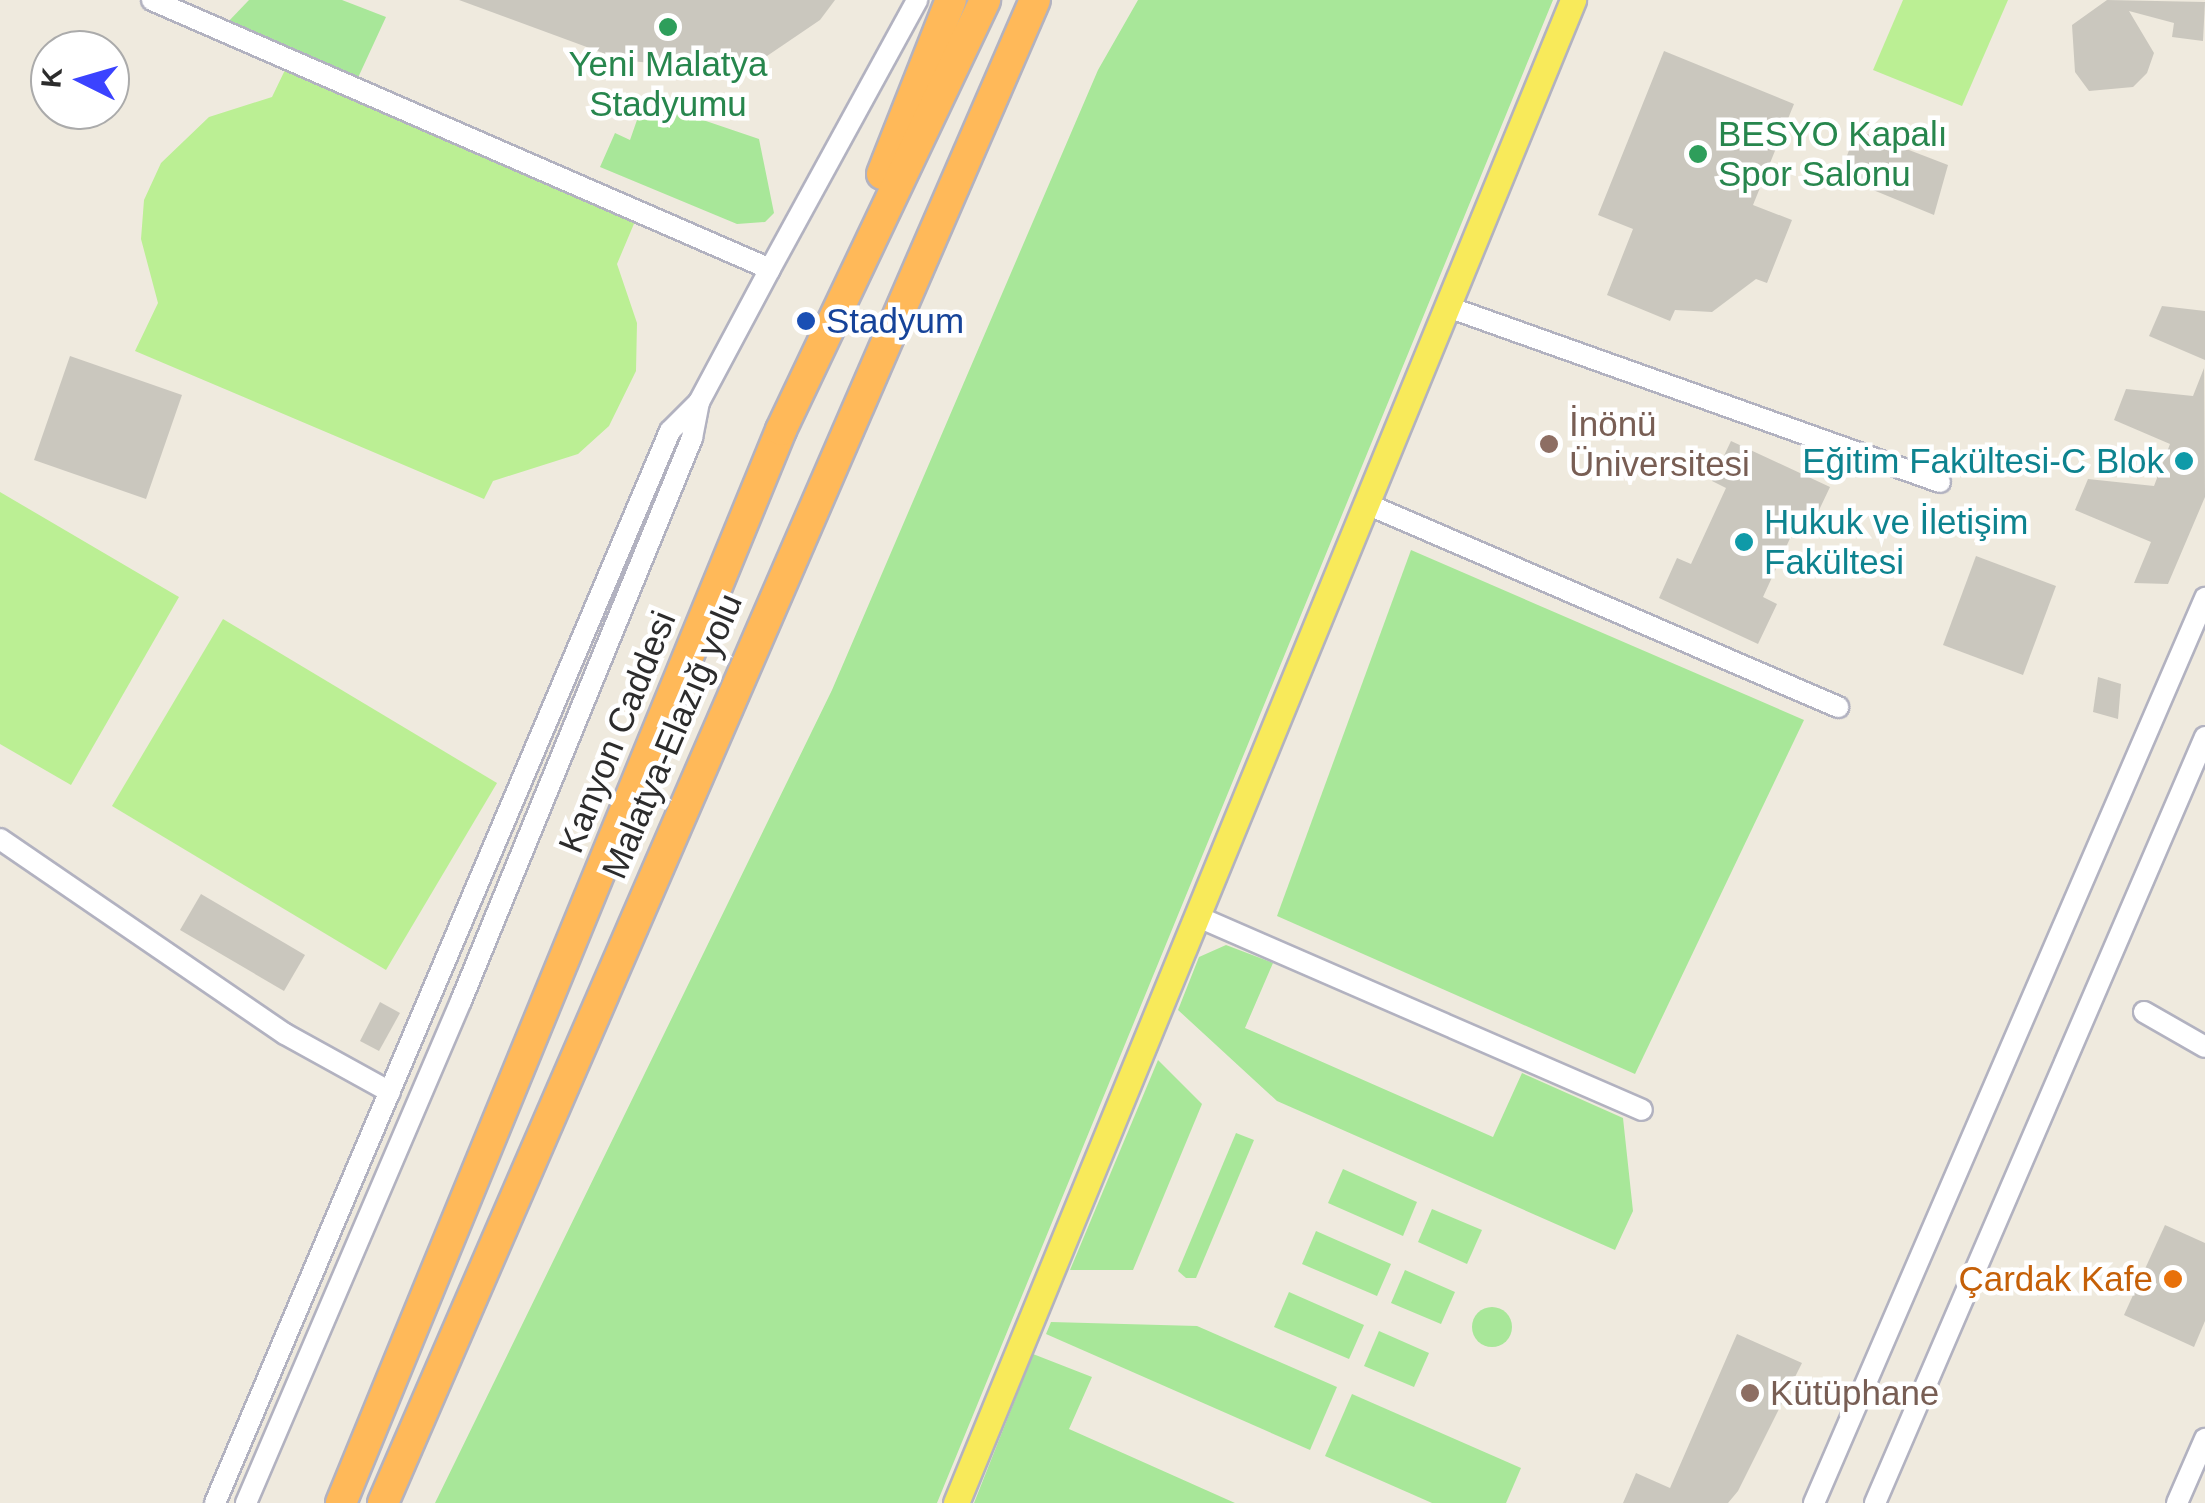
<!DOCTYPE html>
<meta charset="utf-8">
<style>
body{margin:0}
#map{position:relative;width:2205px;height:1503px;overflow:hidden;background:#efeade;font-family:Helvetica,sans-serif}
div>[style]{position:absolute}
.green>*{inset:0;background:#a8e799}
.round{border-radius:50%}
.pitch>*{inset:0;background:#bbef94}
.building>*{inset:0;background:#cac7be}
.roads{filter:drop-shadow(2px 0 #b2b2c0) drop-shadow(-2px 0 #b2b2c0) drop-shadow(0 2px #b2b2c0) drop-shadow(0 -2px #b2b2c0)}
.minor>*{height:20px;margin:-10px;padding:0 10px;transform-origin:10px;border-radius:10px;background:#fff}
.major>*{height:25px;margin:-12.5px;padding:0 12.5px;transform-origin:12.5px;border-radius:12.5px;background:#f8ea5a}
.highway>*{height:30px;margin:-15px;padding:0 15px;transform-origin:15px;border-radius:15px;background:#ffb959}
.dots>*{width:28px;height:28px;translate:-50% -50%;box-sizing:border-box;border:5px solid #fff;border-radius:50%}
span{translate:-50% -50%;white-space:nowrap;text-align:center;line-height:1.15;-webkit-text-stroke:9px #fff;paint-order:stroke}
.leisure-label{font-size:35px;color:#27864d}
.left{translate:0 -50%;text-align:left}
.transit-label{font-size:35px;color:#164399}
.education-label{font-size:35px;color:#785e54}
.culture-label{font-size:35px;color:#0d838f}
.right{translate:-100% -50%;text-align:right}
.street-label{font-size:35px;color:#2c2c2c}
.food-label{font-size:35px;color:#c56008}
.north{position:absolute;left:30px;top:30px;width:100px;height:100px;box-sizing:border-box;background:#fff;border:2px solid #ababab;border-radius:50%;rotate:275deg;font-size:28px;font-weight:700;line-height:40px;text-align:center;color:#2c2c2c}
.north::after{content:'';display:block;margin:auto;width:35px;height:45px;background:#3b43ff;clip-path:polygon(50% 0,100% 100%,50% 72%,0 100%)}
</style>
<div id="map">
<div class="green">
<i style="clip-path:polygon(249px 0,342px 0,386px 17px,356px 82px,226px 24px)"></i>
<i style="clip-path:polygon(1138px 0,1553px 0,937px 1503px,435px 1503px,832px 690px,1098px 70px)"></i>
<i style="clip-path:polygon(644px 100px,759px 139px,774px 213px,765px 222px,737px 224px,600px 167px,615px 133px,630px 140px)"></i>
<i style="clip-path:polygon(1411px 550px,1804px 720px,1635px 1074px,1277px 916px)"></i>
<i style="clip-path:polygon(1226px 945px,1273px 963px,1245px 1028px,1493px 1137px,1522px 1073px,1623px 1118px,1633px 1211px,1615px 1250px,1277px 1101px,1178px 1010px,1199px 957px)"></i>
<i style="clip-path:polygon(1158px 1060px,1202px 1104px,1133px 1270px,1070px 1270px)"></i>
<i style="clip-path:polygon(1236px 1133px,1254px 1140px,1196px 1278px,1186px 1278px,1178px 1271px)"></i>
<i style="clip-path:polygon(1343px 1169px,1417px 1202px,1403px 1236px,1328px 1203px)"></i>
<i style="clip-path:polygon(1432px 1209px,1482px 1230px,1467px 1264px,1418px 1242px)"></i>
<i style="clip-path:polygon(1316px 1231px,1391px 1264px,1377px 1296px,1302px 1264px)"></i>
<i style="clip-path:polygon(1405px 1270px,1455px 1292px,1441px 1324px,1391px 1303px)"></i>
<i style="clip-path:polygon(1289px 1292px,1364px 1325px,1349px 1359px,1274px 1327px)"></i>
<i class="round" style="left:1472px;top:1307px;width:40px;height:40px"></i>
<i style="clip-path:polygon(1051px 1322px,1197px 1326px,1337px 1387px,1310px 1450px,1046px 1334px)"></i>
<i style="clip-path:polygon(1379px 1331px,1429px 1353px,1414px 1387px,1364px 1366px)"></i>
<i style="clip-path:polygon(1033px 1354px,1092px 1377px,1069px 1429px,1235px 1503px,974px 1503px)"></i>
<i style="clip-path:polygon(1352px 1394px,1521px 1468px,1506px 1503px,1432px 1503px,1325px 1456px)"></i>
</div>
<div class="pitch">
<i style="clip-path:polygon(1903px 0,2008px 0,1962px 106px,1873px 70px)"></i>
<i style="clip-path:polygon(285px 70px,636px 219px,617px 264px,637px 323px,636px 371px,609px 426px,578px 454px,493px 481px,484px 499px,135px 351px,158px 303px,141px 239px,144px 200px,161px 163px,209px 117px,272px 97px)"></i>
<i style="clip-path:polygon(0 492px,179px 597px,71px 785px,0 744px)"></i>
<i style="clip-path:polygon(223px 619px,497px 783px,386px 970px,112px 806px)"></i>
</div>
<div class="building">
<i style="clip-path:polygon(459px 0,835px 0,820px 20px,767px 56px,688px 67px,622px 60px)"></i>
<i style="clip-path:polygon(2107px 0,2205px 2px,2203px 41px,2172px 37px,2174px 23px,2129px 11px,2154px 53px,2147px 73px,2133px 87px,2089px 91px,2075px 72px,2072px 25px)"></i>
<i style="clip-path:polygon(1664px 51px,1794px 104px,1753px 205px,1792px 220px,1767px 283px,1756px 279px,1712px 312px,1675px 310px,1670px 321px,1607px 295px,1633px 229px,1598px 215px)"></i>
<i style="clip-path:polygon(1857px 130px,1948px 165px,1934px 215px,1839px 176px)"></i>
<i style="clip-path:polygon(2162px 306px,2205px 311px,2205px 360px,2149px 336px)"></i>
<i style="clip-path:polygon(70px 356px,182px 395px,146px 499px,34px 460px)"></i>
<i style="clip-path:polygon(2204px 368px,2205px 497px,2168px 584px,2134px 583px,2151px 542px,2075px 510px,2088px 479px,2154px 486px,2170px 444px,2114px 420px,2126px 389px,2193px 396px)"></i>
<i style="clip-path:polygon(1731px 441px,1830px 487px,1811px 527px,1798px 521px,1763px 597px,1777px 604px,1758px 644px,1659px 598px,1677px 558px,1691px 564px,1726px 488px,1712px 481px)"></i>
<i style="clip-path:polygon(1976px 556px,2056px 586px,2023px 675px,1943px 645px)"></i>
<i style="clip-path:polygon(2098px 677px,2121px 684px,2118px 719px,2093px 712px)"></i>
<i style="clip-path:polygon(201px 894px,305px 955px,284px 991px,180px 930px)"></i>
<i style="clip-path:polygon(380px 1002px,400px 1013px,379px 1051px,360px 1041px)"></i>
<i style="clip-path:polygon(2165px 1225px,2205px 1243px,2205px 1321px,2194px 1347px,2124px 1315px)"></i>
<i style="clip-path:polygon(1737px 1334px,1802px 1363px,1738px 1491px,1728px 1503px,1623px 1503px,1636px 1473px,1670px 1488px)"></i>
</div>
<div class="roads">
<div class="minor">
<i style="left:152px;top:0;width:674px;rotate:23.52deg"></i>
<i style="left:770px;top:269px;width:151px;rotate:118.1deg"></i>
<i style="left:699px;top:402px;width:41px;rotate:135deg"></i>
<i style="left:670px;top:431px;width:1165px;rotate:113deg"></i>
<i style="left:770px;top:269px;width:307px;rotate:-61.3deg"></i>
<i style="left:1451px;top:308px;width:519px;rotate:19.59deg"></i>
<i style="left:1369px;top:505px;width:511px;rotate:23.3deg"></i>
<i style="left:0;top:839px;width:345px;rotate:34.4deg"></i>
<i style="left:285px;top:1034px;width:120px;rotate:28.9deg"></i>
<i style="left:1196px;top:916px;width:486px;rotate:23.5deg"></i>
<i style="left:2144px;top:1012px;width:70px;rotate:29.8deg"></i>
<i style="left:246px;top:1503px;width:546px;rotate:-66.82deg"></i>
<i style="left:461px;top:1001px;width:609px;rotate:-67.69deg"></i>
<i style="left:692px;top:438px;width:37px;rotate:-79deg"></i>
<i style="left:1814px;top:1503px;width:986px;rotate:-66.63deg"></i>
<i style="left:1875px;top:1503px;width:834px;rotate:-66.69deg"></i>
<i style="left:2177px;top:1503px;width:70px;rotate:-66.4deg"></i>
</div>
<div class="major">
<i style="left:956px;top:1503px;width:1625px;rotate:-67.68deg"></i>
</div>
<div class="highway">
<i style="left:882px;top:174px;width:187px;rotate:-68.4deg"></i>
<i style="left:341px;top:1503px;width:1160px;rotate:-67.7deg"></i>
<i style="left:781px;top:430px;width:476px;rotate:-64.6deg"></i>
<i style="left:383px;top:1503px;width:1638px;rotate:-66.55deg"></i>
</div>
</div>
<div class="dots">
<i style="left:668px;top:27px;background:#2e9e5b"></i>
<i style="left:1698px;top:154px;background:#2e9e5b"></i>
<i style="left:806px;top:321px;background:#1a4fb4"></i>
<i style="left:1549px;top:444px;background:#8d6e63"></i>
<i style="left:2184px;top:461px;background:#0f9aa8"></i>
<i style="left:1744px;top:542px;background:#0f9aa8"></i>
<i style="left:2173px;top:1279px;background:#e8710a"></i>
<i style="left:1750px;top:1393px;background:#8d6e63"></i>
</div>
<div class="leisure-label">
<span style="left:668px;top:84px">Yeni Malatya<br>Stadyumu</span>
<span class="left" style="left:1718px;top:154px">BESYO Kapalı<br>Spor Salonu</span>
</div>
<div class="transit-label">
<span class="left" style="left:826px;top:321px">Stadyum</span>
</div>
<div class="education-label">
<span class="left" style="left:1569px;top:444px">İnönü<br>Üniversitesi</span>
<span class="left" style="left:1770px;top:1393px">Kütüphane</span>
</div>
<div class="culture-label">
<span class="right" style="left:2164px;top:461px">Eğitim Fakültesi-C Blok</span>
<span class="left" style="left:1764px;top:542px">Hukuk ve İletişim<br>Fakültesi</span>
</div>
<div class="street-label">
<span style="left:617px;top:732px;rotate:-68deg">Kanyon Caddesi</span>
<span style="left:672px;top:736px;rotate:-67deg">Malatya-Elazığ yolu</span>
</div>
<div class="food-label">
<span class="right" style="left:2153px;top:1279px">Çardak Kafe</span>
</div>
<div class="north">K</div>
</div>
